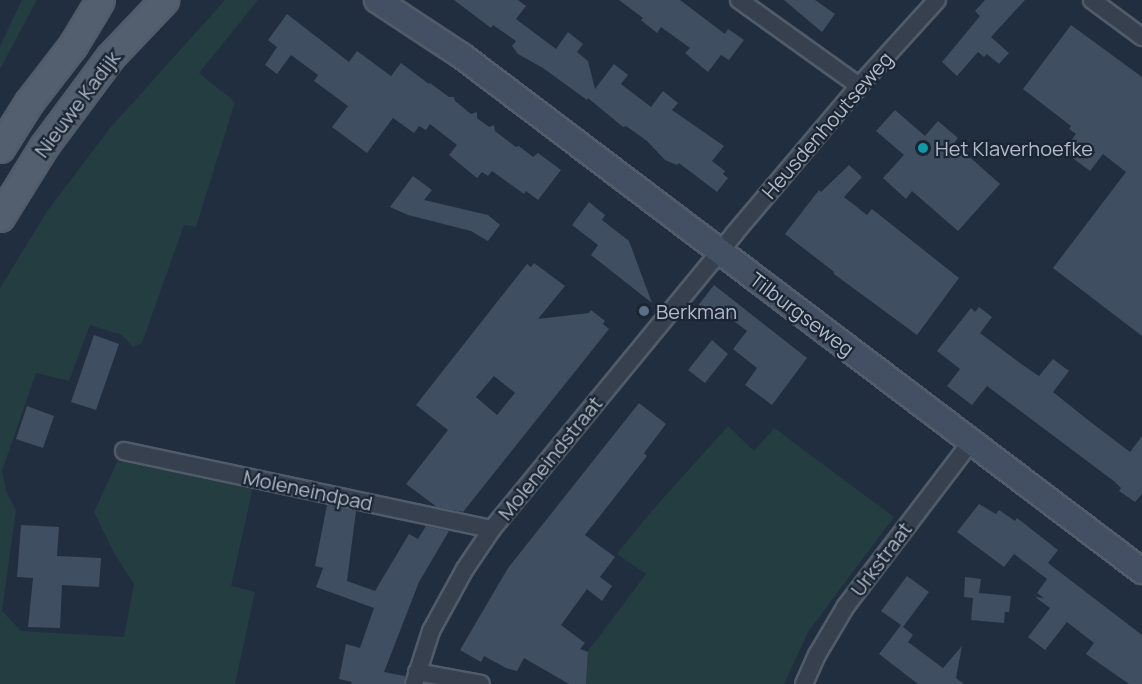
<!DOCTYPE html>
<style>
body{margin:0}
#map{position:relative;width:1142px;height:684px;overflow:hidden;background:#212e3f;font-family:Manrope,sans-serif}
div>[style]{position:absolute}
.green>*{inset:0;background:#233d40}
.building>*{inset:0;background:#404e61}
.roads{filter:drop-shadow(2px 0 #515b69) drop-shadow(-2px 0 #515b69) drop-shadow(0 2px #515b69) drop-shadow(0 -2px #515b69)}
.minor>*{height:16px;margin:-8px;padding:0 8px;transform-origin:8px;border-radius:8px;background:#36404e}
.secondary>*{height:24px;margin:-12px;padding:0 12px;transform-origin:12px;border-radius:12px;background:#434f62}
.primary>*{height:27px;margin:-13.5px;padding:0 13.5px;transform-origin:13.5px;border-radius:13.5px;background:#535f6f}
.dots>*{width:16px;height:16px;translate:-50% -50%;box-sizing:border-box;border:3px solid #1b2533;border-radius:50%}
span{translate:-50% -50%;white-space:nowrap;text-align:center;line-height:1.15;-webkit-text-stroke:4.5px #1b2533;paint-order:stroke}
.street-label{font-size:20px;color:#b1bbca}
.poi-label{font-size:20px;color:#b1bbca}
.left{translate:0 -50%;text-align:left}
</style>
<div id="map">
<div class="green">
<i style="clip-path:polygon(22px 0,37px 0,0 69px,0 46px)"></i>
<i style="clip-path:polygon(225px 0,258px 0,199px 73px,235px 102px,196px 227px,184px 225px,142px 343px,133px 347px,122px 335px,90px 325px,69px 381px,36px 373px,2px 471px,7px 493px,16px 510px,2px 611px,21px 631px,124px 637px,134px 584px,114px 553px,94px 512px,117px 462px,131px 458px,254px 483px,231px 586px,255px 592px,235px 684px,0 684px,0 288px,48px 210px,110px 128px)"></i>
<i style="clip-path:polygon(728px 426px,754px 451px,774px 428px,894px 517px,808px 632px,784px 684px,586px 684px,588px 651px,646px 574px,617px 554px,649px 514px)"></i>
</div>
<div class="building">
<i style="clip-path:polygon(454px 0,518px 0,526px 6px,516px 19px,556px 49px,568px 32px,583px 44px,577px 52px,588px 61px,595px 89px,614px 64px,628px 75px,621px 84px,651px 107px,663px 91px,678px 103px,672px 110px,724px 146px,712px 161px,725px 171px,723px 174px,728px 178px,717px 192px,679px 163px,677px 165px,665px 160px,647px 141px,626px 126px,623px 127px,588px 98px,587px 100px,543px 68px,518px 54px,512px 46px,516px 41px,493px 25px,491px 28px)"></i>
<i style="clip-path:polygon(619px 0,680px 0,725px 34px,728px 29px,744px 40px,729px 60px,721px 55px,708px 72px,685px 53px,690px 48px,661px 27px,657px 33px,641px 20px,643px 18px)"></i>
<i style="clip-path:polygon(784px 0,815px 0,835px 14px,822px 32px)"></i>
<i style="clip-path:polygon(985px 0,1025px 0,991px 37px,1009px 53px,999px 64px,987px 54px,984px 57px,978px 52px,957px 76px,942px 62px,980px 16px,975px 11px)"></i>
<i style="clip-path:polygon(287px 14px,349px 62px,357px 51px,391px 76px,401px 63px,429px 84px,430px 83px,449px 97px,454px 97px,455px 101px,471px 114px,477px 112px,477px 118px,489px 127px,494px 125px,495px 131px,516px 147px,519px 146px,533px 157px,538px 153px,561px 170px,538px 200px,526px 191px,524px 194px,492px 171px,488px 176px,482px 172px,477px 178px,449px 155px,457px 145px,430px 124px,426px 130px,419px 126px,414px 133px,393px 118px,367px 153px,332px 127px,348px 106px,314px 81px,318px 75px,291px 55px,277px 74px,265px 65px,277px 47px,268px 40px)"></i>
<i style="clip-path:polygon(1071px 25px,1142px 77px,1142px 336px,1053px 268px,1126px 172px,1103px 154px,1090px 171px,1063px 151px,1076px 134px,1069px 129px,1071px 126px,1023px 89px)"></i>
<i style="clip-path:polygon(895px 110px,925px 136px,938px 121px,958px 138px,954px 143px,1000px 184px,958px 231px,912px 191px,906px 199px,883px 178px,904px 155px,876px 131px)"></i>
<i style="clip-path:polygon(849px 165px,862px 177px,844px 197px,867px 215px,872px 209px,959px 278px,917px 335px,834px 274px,833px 271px,785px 234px,819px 190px,821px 192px)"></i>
<i style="clip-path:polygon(413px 176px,432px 190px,424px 200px,488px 215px,500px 225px,488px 241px,471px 231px,408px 215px,390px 207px)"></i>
<i style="clip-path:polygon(589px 202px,605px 215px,602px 220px,629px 241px,652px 303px,591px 255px,598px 245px,572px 225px)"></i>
<i style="clip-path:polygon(evenodd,534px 263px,565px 286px,538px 319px,589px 313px,591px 310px,605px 321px,603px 324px,609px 329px,463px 512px,437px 507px,406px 484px,448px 430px,416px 405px,527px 264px,531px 267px,534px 263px,494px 376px,515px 393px,497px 415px,476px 397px,494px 376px)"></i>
<i style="clip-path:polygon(714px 285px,807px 358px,772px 405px,745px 385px,757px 368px,733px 349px,747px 331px,722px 312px,715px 321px,697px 307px)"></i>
<i style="clip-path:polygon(979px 307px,992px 317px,980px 333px,1024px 366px,1039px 376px,1053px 359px,1069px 371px,1053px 392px,1088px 420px,1130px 452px,1142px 436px,1142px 494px,1135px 502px,1119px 491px,1121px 488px,1115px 482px,987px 386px,972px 405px,947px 386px,960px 369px,937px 351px,971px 308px,975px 312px)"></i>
<i style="clip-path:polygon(94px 335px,119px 344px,96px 410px,71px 402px)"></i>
<i style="clip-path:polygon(712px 340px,728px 354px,705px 383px,688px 370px)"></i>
<i style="clip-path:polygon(639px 403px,666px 424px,644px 453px,647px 456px,585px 535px,615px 557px,600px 577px,612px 586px,602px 601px,587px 589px,561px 625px,585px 643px,580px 649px,588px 652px,586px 684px,569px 684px,524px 658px,517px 671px,506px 668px,484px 656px,481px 662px,460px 650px,508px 568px)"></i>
<i style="clip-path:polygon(27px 406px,54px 416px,43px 448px,16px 439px)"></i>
<i style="clip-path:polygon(979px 504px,996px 514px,999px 510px,1015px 521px,1017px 518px,1058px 550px,1048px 563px,1142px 635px,1142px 684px,1129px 684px,1086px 654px,1094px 643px,1067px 622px,1045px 650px,1028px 637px,1050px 608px,1035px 597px,1044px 598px,1037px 593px,1047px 579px,1014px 554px,1004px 567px,957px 532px)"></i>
<i style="clip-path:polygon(327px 505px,356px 511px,347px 581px,375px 591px,409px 534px,418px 539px,426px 526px,449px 531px,419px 582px,384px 672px,405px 676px,404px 684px,351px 684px,352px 682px,339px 679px,346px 644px,360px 648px,374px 608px,316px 587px,323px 568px,315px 566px)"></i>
<i style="clip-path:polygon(21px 525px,59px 527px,57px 556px,101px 558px,99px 587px,62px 585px,60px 628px,28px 627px,33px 578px,17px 577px)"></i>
<i style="clip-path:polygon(907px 576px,929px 592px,903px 627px,913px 635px,908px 642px,943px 668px,962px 646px,956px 678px,964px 684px,918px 684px,879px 654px,901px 625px,881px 611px)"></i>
<i style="clip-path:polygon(965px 577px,981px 579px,979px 593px,1011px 596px,1009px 612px,1005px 612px,1004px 623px,971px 620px,973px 598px,964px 597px)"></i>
</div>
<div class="roads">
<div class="minor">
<i style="left:739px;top:0;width:148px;rotate:35.6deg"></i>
<i style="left:1092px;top:0;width:62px;rotate:36.5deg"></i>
<i style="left:124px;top:451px;width:376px;rotate:12deg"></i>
<i style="left:417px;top:672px;width:65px;rotate:10.6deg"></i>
<i style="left:414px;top:684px;width:56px;rotate:-72.2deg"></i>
<i style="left:431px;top:631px;width:71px;rotate:-61.3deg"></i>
<i style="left:465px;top:569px;width:48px;rotate:-56deg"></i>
<i style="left:492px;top:529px;width:382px;rotate:-50.6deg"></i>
<i style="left:734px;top:234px;width:194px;rotate:-49.8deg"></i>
<i style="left:859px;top:86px;width:116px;rotate:-47.8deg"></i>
<i style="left:804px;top:684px;width:32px;rotate:-66deg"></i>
<i style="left:817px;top:655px;width:57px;rotate:-59.4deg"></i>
<i style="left:846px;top:606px;width:206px;rotate:-52.7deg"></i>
</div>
<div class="secondary">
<i style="left:377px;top:0;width:102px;rotate:33.4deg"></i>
<i style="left:462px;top:56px;width:853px;rotate:37.14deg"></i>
</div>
<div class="primary">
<i style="left:0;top:148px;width:54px;rotate:-57.8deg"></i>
<i style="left:29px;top:102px;width:72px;rotate:-52.3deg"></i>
<i style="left:73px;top:45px;width:52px;rotate:-59deg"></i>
<i style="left:0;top:217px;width:84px;rotate:-58.2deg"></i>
<i style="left:44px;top:146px;width:111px;rotate:-53.4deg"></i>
<i style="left:110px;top:57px;width:79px;rotate:-46.5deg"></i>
</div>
</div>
<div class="dots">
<i style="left:923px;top:148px;background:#0f9aa8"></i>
<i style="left:644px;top:311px;background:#5c6f8a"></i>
</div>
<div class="street-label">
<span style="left:77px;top:104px;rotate:-53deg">Nieuwe Kadijk</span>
<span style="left:827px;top:125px;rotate:-49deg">Heusdenhoutseweg</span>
<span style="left:802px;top:314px;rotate:37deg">Tilburgseweg</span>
<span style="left:550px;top:458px;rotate:-51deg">Moleneindstraat</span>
<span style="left:308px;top:490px;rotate:12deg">Moleneindpad</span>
<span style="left:881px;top:559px;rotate:-53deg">Urkstraat</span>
</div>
<div class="poi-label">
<span class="left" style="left:935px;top:148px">Het Klaverhoefke</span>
<span class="left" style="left:656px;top:311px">Berkman</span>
</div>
</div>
